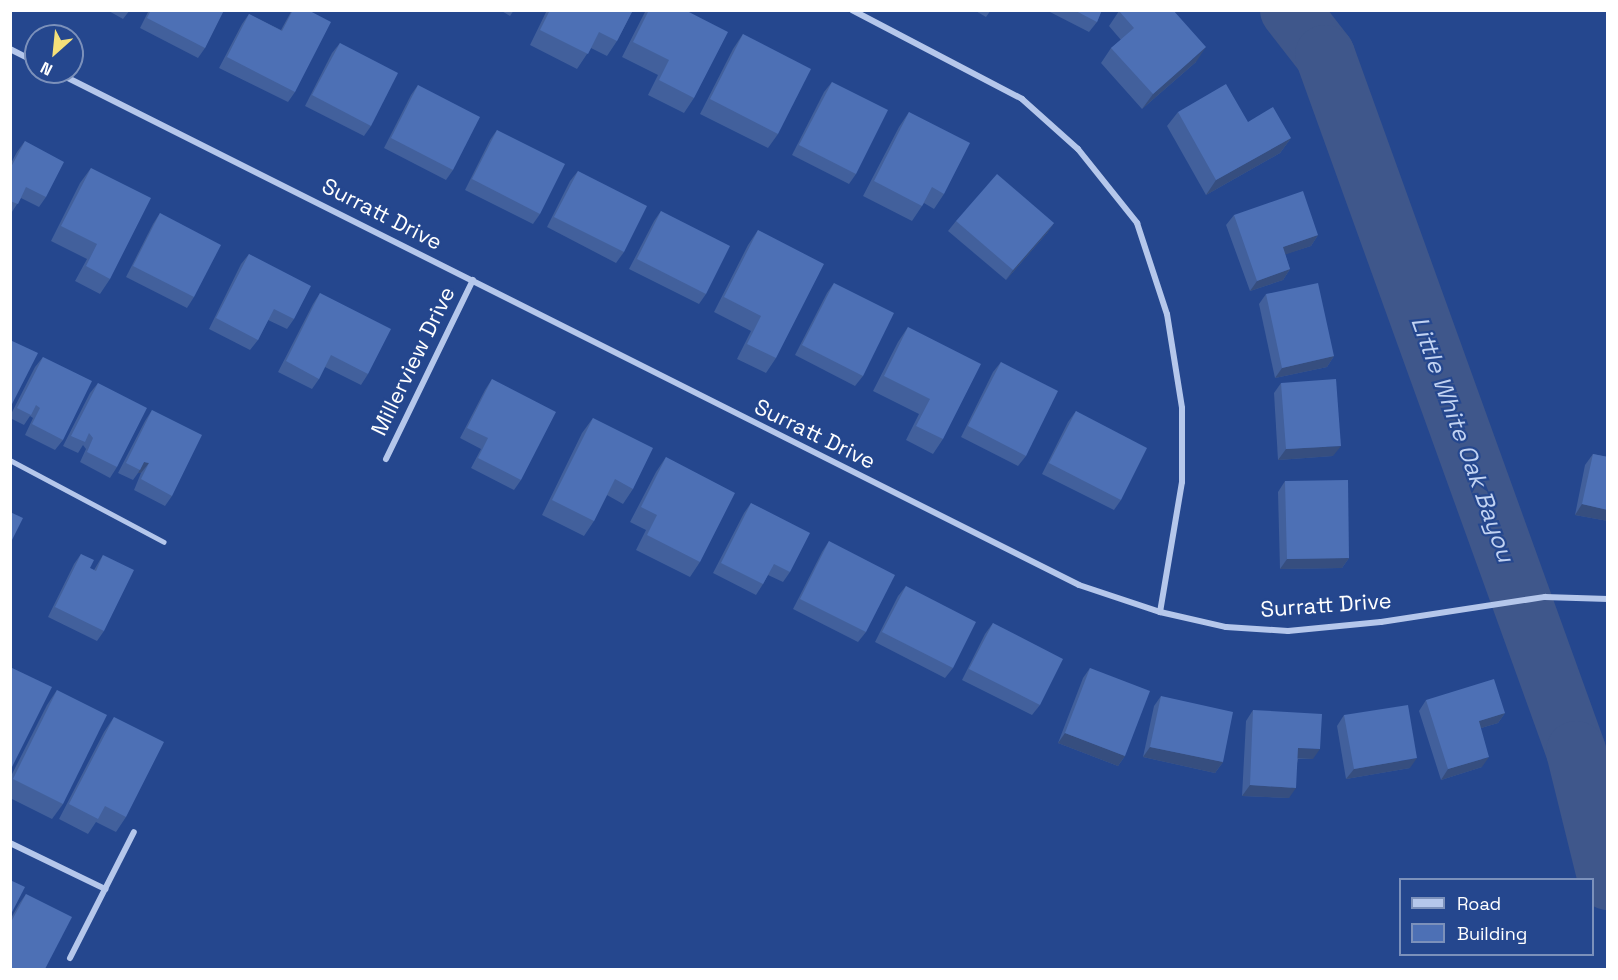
<!DOCTYPE html>
<style>
body{margin:0}
#map{position:relative;width:1618px;height:980px;overflow:hidden;background:#25478e;font-family:"Space Grotesk",sans-serif}
div>[style]{position:absolute}
.river>*{height:60px;margin:-30px;padding:0 30px;transform-origin:30px;border-radius:30px;background:#3f578b}
.service>*{height:4.5px;margin:-2.25px;padding:0 2.25px;transform-origin:2.25px;border-radius:2.25px;background:#b5c7eb}
.minor>*{height:6px;margin:-3px;padding:0 3px;transform-origin:3px;border-radius:3px;background:#b5c7eb}
.wall>*{inset:0;background:#42609c}
.shaded-wall>*{inset:0;background:#364e7f}
.building>*{inset:0;background:#4d70b5}
span{translate:-50% -50%;white-space:nowrap;text-align:center;line-height:1.15;-webkit-text-stroke:4.5px #25478e;paint-order:stroke}
.street-label{font-size:22px;color:#fff}
.water-label{font-size:24px;color:#c1d2f2;font-style:italic}
.frame{position:absolute;inset:0;border:12px solid #fff;pointer-events:none}
.legend{position:absolute;left:1399px;top:878px;width:195px;height:78px;box-sizing:border-box;background:#25478e;border:2px solid #7c91bb;margin:0;padding:8px 10px;list-style:none;font-size:18px;color:#fff}
.legend li{display:flex;align-items:center;gap:12px;height:30px}
.legend b{width:30px;border:2px solid #7c91bb}
.north{position:absolute;left:24px;top:24px;width:60px;height:60px;box-sizing:border-box;background:#25478e;border:2px solid #7c91bb;border-radius:50%;rotate:207deg;font-size:16px;font-weight:700;line-height:24px;text-align:center;color:#fff}
.north::after{content:'';display:block;margin:auto;width:21px;height:27px;background:#f5e079;clip-path:polygon(50% 0,100% 100%,50% 72%,0 100%)}
</style>
<div id="map">
<div class="river">
<i style="left:1290px;top:10px;width:57px;rotate:52.1deg"></i>
<i style="left:1325px;top:55px;width:740px;rotate:70.17deg"></i>
<i style="left:1576px;top:751px;width:133px;rotate:76.1deg"></i>
</div>
<div class="service">
<i style="left:10px;top:460px;width:174px;rotate:28deg"></i>
</div>
<div class="minor">
<i style="left:852px;top:10px;width:192px;rotate:27.6deg"></i>
<i style="left:1022px;top:99px;width:75px;rotate:41.8deg"></i>
<i style="left:1078px;top:149px;width:95px;rotate:51.4deg"></i>
<i style="left:1137px;top:223px;width:96px;rotate:71.8deg"></i>
<i style="left:1167px;top:314px;width:95px;rotate:80.9deg"></i>
<i style="left:1182px;top:408px;width:74px;rotate:90deg"></i>
<i style="left:1182px;top:482px;width:132px;rotate:99.6deg"></i>
<i style="left:10px;top:49px;width:29px;rotate:27deg"></i>
<i style="left:56px;top:72px;width:1144px;rotate:26.63deg"></i>
<i style="left:1079px;top:585px;width:85px;rotate:18.4deg"></i>
<i style="left:1160px;top:612px;width:68px;rotate:12.8deg"></i>
<i style="left:1226px;top:627px;width:62px;rotate:3.7deg"></i>
<i style="left:1288px;top:631px;width:93px;rotate:-5.5deg"></i>
<i style="left:1381px;top:622px;width:166px;rotate:-8.7deg"></i>
<i style="left:1545px;top:597px;width:63px;rotate:1.8deg"></i>
<i style="left:386px;top:459px;width:199px;rotate:-64.1deg"></i>
<i style="left:10px;top:843px;width:106px;rotate:25.8deg"></i>
<i style="left:70px;top:958px;width:141px;rotate:-63.1deg"></i>
</div>
<div class="wall">
<i style="clip-path:polygon(107px 10px,130px 10px,123px 19px)"></i>
<i style="clip-path:polygon(149px 10px,224px 10px,205px 48px,198px 58px,140px 28px)"></i>
<i style="clip-path:polygon(292px 10px,308px 10px,295px 92px,288px 102px,219px 68px,242px 24px,249px 14px,281px 30px)"></i>
<i style="clip-path:polygon(500px 10px,514px 10px,510px 16px)"></i>
<i style="clip-path:polygon(547px 10px,633px 10px,617px 41px,607px 56px,591px 48px,577px 69px,530px 45px)"></i>
<i style="clip-path:polygon(646px 10px,685px 10px,694px 98px,684px 113px,648px 95px,658px 75px,622px 57px)"></i>
<i style="clip-path:polygon(974px 10px,991px 10px,986px 17px)"></i>
<i style="clip-path:polygon(1046px 10px,1102px 10px,1097px 22px,1089px 32px)"></i>
<i style="clip-path:polygon(1119px 11px,1196px 62px,1142px 109px,1101px 63px,1111px 48px,1121px 40px,1109px 26px)"></i>
<i style="clip-path:polygon(743px 34px,778px 134px,768px 148px,700px 114px,733px 49px)"></i>
<i style="clip-path:polygon(340px 43px,371px 126px,364px 136px,305px 106px,332px 53px)"></i>
<i style="clip-path:polygon(832px 82px,856px 174px,849px 184px,792px 155px,824px 92px)"></i>
<i style="clip-path:polygon(418px 85px,453px 170px,446px 180px,384px 148px,411px 95px)"></i>
<i style="clip-path:polygon(909px 112px,944px 194px,934px 209px,924px 203px,912px 221px,863px 196px,899px 127px)"></i>
<i style="clip-path:polygon(1178px 112px,1248px 122px,1291px 138px,1280px 153px,1206px 195px,1167px 126px)"></i>
<i style="clip-path:polygon(497px 130px,540px 214px,533px 224px,465px 190px,490px 140px)"></i>
<i style="clip-path:polygon(25px 141px,46px 197px,39px 207px,21px 198px,10px 215px,10px 165px,17px 152px)"></i>
<i style="clip-path:polygon(91px 168px,110px 279px,100px 294px,75px 281px,87px 259px,51px 241px,80px 183px)"></i>
<i style="clip-path:polygon(578px 171px,624px 252px,616px 263px,547px 227px,570px 181px)"></i>
<i style="clip-path:polygon(661px 211px,706px 294px,699px 304px,629px 269px,654px 221px)"></i>
<i style="clip-path:polygon(160px 213px,194px 297px,187px 308px,126px 277px,153px 224px)"></i>
<i style="clip-path:polygon(1234px 215px,1318px 235px,1311px 246px,1285px 254px,1290px 269px,1283px 280px,1250px 291px,1226px 225px)"></i>
<i style="clip-path:polygon(956px 221px,1054px 223px,1047px 233px,1006px 280px,948px 231px)"></i>
<i style="clip-path:polygon(758px 230px,776px 358px,766px 373px,737px 359px,751px 331px,714px 312px,748px 245px)"></i>
<i style="clip-path:polygon(249px 254px,294px 319px,287px 329px,268px 320px,258px 340px,250px 350px,209px 329px,241px 264px)"></i>
<i style="clip-path:polygon(834px 283px,863px 376px,855px 386px,795px 355px,827px 293px)"></i>
<i style="clip-path:polygon(320px 293px,368px 374px,361px 385px,325px 367px,319px 379px,312px 389px,278px 372px,313px 304px)"></i>
<i style="clip-path:polygon(1266px 294px,1334px 356px,1327px 367px,1275px 378px,1259px 304px)"></i>
<i style="clip-path:polygon(908px 327px,943px 439px,933px 454px,906px 440px,919px 414px,873px 391px,898px 342px)"></i>
<i style="clip-path:polygon(43px 357px,63px 440px,55px 450px,25px 435px,33px 418px,30px 416px,24px 425px,10px 418px,10px 416px,35px 367px)"></i>
<i style="clip-path:polygon(1001px 362px,1026px 456px,1018px 466px,961px 437px,993px 372px)"></i>
<i style="clip-path:polygon(492px 379px,521px 480px,514px 490px,471px 468px,481px 449px,460px 438px,485px 390px)"></i>
<i style="clip-path:polygon(98px 383px,117px 467px,110px 478px,80px 462px,86px 449px,83px 445px,78px 453px,63px 446px,90px 393px)"></i>
<i style="clip-path:polygon(1281px 383px,1333px 456px,1278px 460px,1274px 393px)"></i>
<i style="clip-path:polygon(152px 410px,172px 496px,165px 506px,134px 490px,141px 473px,138px 473px,133px 480px,118px 473px,145px 421px)"></i>
<i style="clip-path:polygon(1076px 411px,1121px 500px,1114px 510px,1042px 474px,1068px 422px)"></i>
<i style="clip-path:polygon(593px 418px,633px 489px,623px 504px,607px 495px,594px 521px,584px 536px,542px 515px,582px 433px)"></i>
<i style="clip-path:polygon(1593px 454px,1608px 457px,1608px 521px,1575px 515px,1585px 465px)"></i>
<i style="clip-path:polygon(666px 457px,700px 562px,690px 577px,636px 550px,646px 530px,630px 522px,656px 472px)"></i>
<i style="clip-path:polygon(1285px 481px,1349px 558px,1342px 568px,1280px 569px,1278px 492px)"></i>
<i style="clip-path:polygon(751px 503px,790px 572px,783px 582px,768px 575px,763px 584px,756px 595px,713px 573px,744px 513px)"></i>
<i style="clip-path:polygon(829px 541px,866px 632px,858px 642px,793px 609px,822px 552px)"></i>
<i style="clip-path:polygon(81px 554px,90px 568px,94px 570px,103px 555px,104px 631px,97px 641px,48px 617px,74px 564px)"></i>
<i style="clip-path:polygon(906px 586px,953px 668px,945px 678px,875px 642px,898px 596px)"></i>
<i style="clip-path:polygon(993px 623px,1040px 705px,1032px 715px,962px 680px,985px 634px)"></i>
<i style="clip-path:polygon(1090px 668px,1125px 756px,1118px 766px,1058px 743px,1083px 678px)"></i>
<i style="clip-path:polygon(57px 690px,63px 804px,52px 819px,10px 798px,10px 778px,47px 705px)"></i>
<i style="clip-path:polygon(1161px 696px,1223px 762px,1215px 773px,1143px 757px,1154px 706px)"></i>
<i style="clip-path:polygon(1426px 700px,1505px 713px,1498px 723px,1481px 728px,1482px 767px,1441px 780px,1419px 711px)"></i>
<i style="clip-path:polygon(1253px 710px,1313px 759px,1298px 759px,1289px 798px,1242px 796px,1246px 721px)"></i>
<i style="clip-path:polygon(1344px 715px,1410px 768px,1346px 779px,1337px 726px)"></i>
<i style="clip-path:polygon(114px 717px,126px 817px,116px 832px,96px 822px,88px 834px,59px 819px,104px 732px)"></i>
<i style="clip-path:polygon(26px 894px,45px 969px,10px 969px,10px 920px,19px 904px)"></i>
</div>
<div class="shaded-wall">
<i style="clip-path:polygon(1206px 47px,1196px 62px,1142px 109px,1153px 94px)"></i>
<i style="clip-path:polygon(1291px 138px,1280px 153px,1206px 195px,1216px 180px)"></i>
<i style="clip-path:polygon(1054px 223px,1047px 233px,1006px 280px,1013px 270px)"></i>
<i style="clip-path:polygon(1318px 235px,1311px 246px,1275px 258px,1283px 247px)"></i>
<i style="clip-path:polygon(1290px 269px,1283px 280px,1250px 291px,1257px 281px)"></i>
<i style="clip-path:polygon(1334px 356px,1327px 367px,1275px 378px,1282px 368px)"></i>
<i style="clip-path:polygon(1341px 446px,1333px 456px,1278px 460px,1286px 449px)"></i>
<i style="clip-path:polygon(144px 462px,149px 463px,141px 473px,138px 473px)"></i>
<i style="clip-path:polygon(1582px 504px,1608px 510px,1608px 521px,1575px 515px)"></i>
<i style="clip-path:polygon(1349px 558px,1342px 568px,1280px 569px,1287px 559px)"></i>
<i style="clip-path:polygon(1505px 713px,1498px 723px,1471px 731px,1479px 721px)"></i>
<i style="clip-path:polygon(1065px 733px,1125px 756px,1118px 766px,1058px 743px)"></i>
<i style="clip-path:polygon(1150px 747px,1223px 762px,1215px 773px,1143px 757px)"></i>
<i style="clip-path:polygon(1298px 748px,1320px 749px,1313px 759px,1291px 758px)"></i>
<i style="clip-path:polygon(1489px 757px,1482px 767px,1441px 780px,1448px 769px)"></i>
<i style="clip-path:polygon(1417px 758px,1410px 768px,1346px 779px,1354px 769px)"></i>
<i style="clip-path:polygon(1250px 785px,1296px 788px,1289px 798px,1242px 796px)"></i>
</div>
<div class="building">
<i style="clip-path:polygon(151px 10px,224px 10px,205px 48px,147px 18px)"></i>
<i style="clip-path:polygon(293px 10px,308px 10px,331px 22px,295px 92px,227px 57px,249px 14px,282px 31px)"></i>
<i style="clip-path:polygon(550px 10px,633px 10px,617px 41px,599px 32px,588px 54px,540px 30px)"></i>
<i style="clip-path:polygon(649px 10px,685px 10px,728px 32px,694px 98px,659px 80px,669px 60px,633px 42px)"></i>
<i style="clip-path:polygon(1074px 10px,1102px 10px,1097px 22px)"></i>
<i style="clip-path:polygon(1120px 10px,1173px 10px,1206px 47px,1153px 94px,1111px 48px,1134px 28px,1119px 11px)"></i>
<i style="clip-path:polygon(743px 34px,811px 69px,778px 134px,710px 99px)"></i>
<i style="clip-path:polygon(340px 43px,398px 73px,371px 126px,312px 95px)"></i>
<i style="clip-path:polygon(832px 82px,888px 110px,856px 174px,799px 145px)"></i>
<i style="clip-path:polygon(1226px 84px,1248px 122px,1273px 107px,1291px 138px,1216px 180px,1178px 112px)"></i>
<i style="clip-path:polygon(418px 85px,480px 117px,453px 170px,391px 138px)"></i>
<i style="clip-path:polygon(909px 112px,970px 143px,944px 194px,932px 187px,922px 206px,874px 181px)"></i>
<i style="clip-path:polygon(497px 130px,565px 164px,540px 214px,472px 179px)"></i>
<i style="clip-path:polygon(25px 141px,64px 162px,46px 197px,26px 187px,18px 204px,10px 201px,10px 169px)"></i>
<i style="clip-path:polygon(91px 168px,151px 198px,110px 279px,86px 266px,97px 244px,61px 226px)"></i>
<i style="clip-path:polygon(578px 171px,647px 206px,624px 252px,554px 217px)"></i>
<i style="clip-path:polygon(997px 174px,1054px 223px,1013px 270px,956px 221px)"></i>
<i style="clip-path:polygon(1303px 191px,1318px 235px,1283px 247px,1290px 269px,1257px 281px,1234px 215px)"></i>
<i style="clip-path:polygon(661px 211px,730px 246px,706px 294px,637px 259px)"></i>
<i style="clip-path:polygon(160px 213px,221px 245px,194px 297px,133px 266px)"></i>
<i style="clip-path:polygon(758px 230px,824px 264px,776px 358px,747px 344px,761px 316px,724px 297px)"></i>
<i style="clip-path:polygon(249px 254px,311px 286px,294px 319px,274px 309px,258px 340px,216px 318px)"></i>
<i style="clip-path:polygon(834px 283px,894px 313px,863px 376px,802px 345px)"></i>
<i style="clip-path:polygon(1318px 283px,1334px 356px,1282px 368px,1266px 294px)"></i>
<i style="clip-path:polygon(320px 293px,391px 329px,368px 374px,331px 355px,319px 379px,286px 361px)"></i>
<i style="clip-path:polygon(908px 327px,981px 364px,943px 439px,916px 426px,930px 399px,884px 376px)"></i>
<i style="clip-path:polygon(10px 340px,38px 353px,10px 408px)"></i>
<i style="clip-path:polygon(43px 357px,92px 381px,63px 440px,32px 424px,40px 408px,36px 405px,31px 415px,17px 408px)"></i>
<i style="clip-path:polygon(1001px 362px,1058px 391px,1026px 456px,968px 426px)"></i>
<i style="clip-path:polygon(492px 379px,556px 412px,521px 480px,478px 458px,488px 438px,467px 428px)"></i>
<i style="clip-path:polygon(1336px 379px,1341px 446px,1286px 449px,1281px 383px)"></i>
<i style="clip-path:polygon(98px 383px,147px 408px,117px 467px,87px 452px,93px 438px,89px 433px,85px 442px,71px 436px)"></i>
<i style="clip-path:polygon(152px 410px,202px 435px,172px 496px,141px 479px,149px 463px,144px 462px,140px 470px,126px 463px)"></i>
<i style="clip-path:polygon(1076px 411px,1147px 448px,1121px 500px,1049px 463px)"></i>
<i style="clip-path:polygon(593px 418px,653px 448px,633px 489px,615px 479px,594px 521px,552px 500px)"></i>
<i style="clip-path:polygon(1593px 454px,1608px 457px,1608px 510px,1582px 504px)"></i>
<i style="clip-path:polygon(666px 457px,735px 493px,700px 562px,647px 535px,657px 515px,641px 507px)"></i>
<i style="clip-path:polygon(1348px 480px,1349px 558px,1287px 559px,1285px 481px)"></i>
<i style="clip-path:polygon(751px 503px,810px 533px,790px 572px,774px 564px,763px 584px,721px 563px)"></i>
<i style="clip-path:polygon(10px 512px,23px 518px,10px 544px)"></i>
<i style="clip-path:polygon(829px 541px,895px 575px,866px 632px,800px 599px)"></i>
<i style="clip-path:polygon(81px 554px,94px 560px,90px 568px,96px 571px,103px 555px,134px 570px,104px 631px,55px 607px)"></i>
<i style="clip-path:polygon(906px 586px,976px 622px,953px 668px,882px 632px)"></i>
<i style="clip-path:polygon(993px 623px,1063px 659px,1040px 705px,969px 669px)"></i>
<i style="clip-path:polygon(10px 667px,52px 687px,10px 771px)"></i>
<i style="clip-path:polygon(1090px 668px,1150px 691px,1125px 756px,1065px 733px)"></i>
<i style="clip-path:polygon(1494px 679px,1505px 713px,1479px 721px,1489px 757px,1448px 769px,1426px 700px)"></i>
<i style="clip-path:polygon(57px 690px,107px 715px,63px 804px,13px 779px)"></i>
<i style="clip-path:polygon(1161px 696px,1233px 712px,1223px 762px,1150px 747px)"></i>
<i style="clip-path:polygon(1408px 705px,1417px 758px,1354px 769px,1344px 715px)"></i>
<i style="clip-path:polygon(1253px 710px,1322px 714px,1320px 749px,1298px 748px,1296px 788px,1250px 785px)"></i>
<i style="clip-path:polygon(114px 717px,164px 742px,126px 817px,105px 806px,98px 819px,69px 804px)"></i>
<i style="clip-path:polygon(10px 880px,25px 887px,10px 916px)"></i>
<i style="clip-path:polygon(26px 894px,72px 917px,45px 969px,10px 969px,10px 924px)"></i>
</div>
<div class="street-label">
<span style="left:382px;top:214px;rotate:27deg">Surratt Drive</span>
<span style="left:413px;top:361px;rotate:-64deg">Millerview Drive</span>
<span style="left:815px;top:434px;rotate:26deg">Surratt Drive</span>
<span style="left:1326px;top:605px;rotate:-4deg">Surratt Drive</span>
</div>
<div class="water-label">
<span style="left:1463px;top:439px;rotate:70deg">Little White Oak Bayou</span>
</div>
<div class="frame"></div>
<ul class="legend">
<li><b style="height:8px;background:#b5c7eb"></b>Road</li>
<li><b style="height:16px;background:#4d70b5"></b>Building</li>
</ul>
<div class="north">N</div>
</div>
